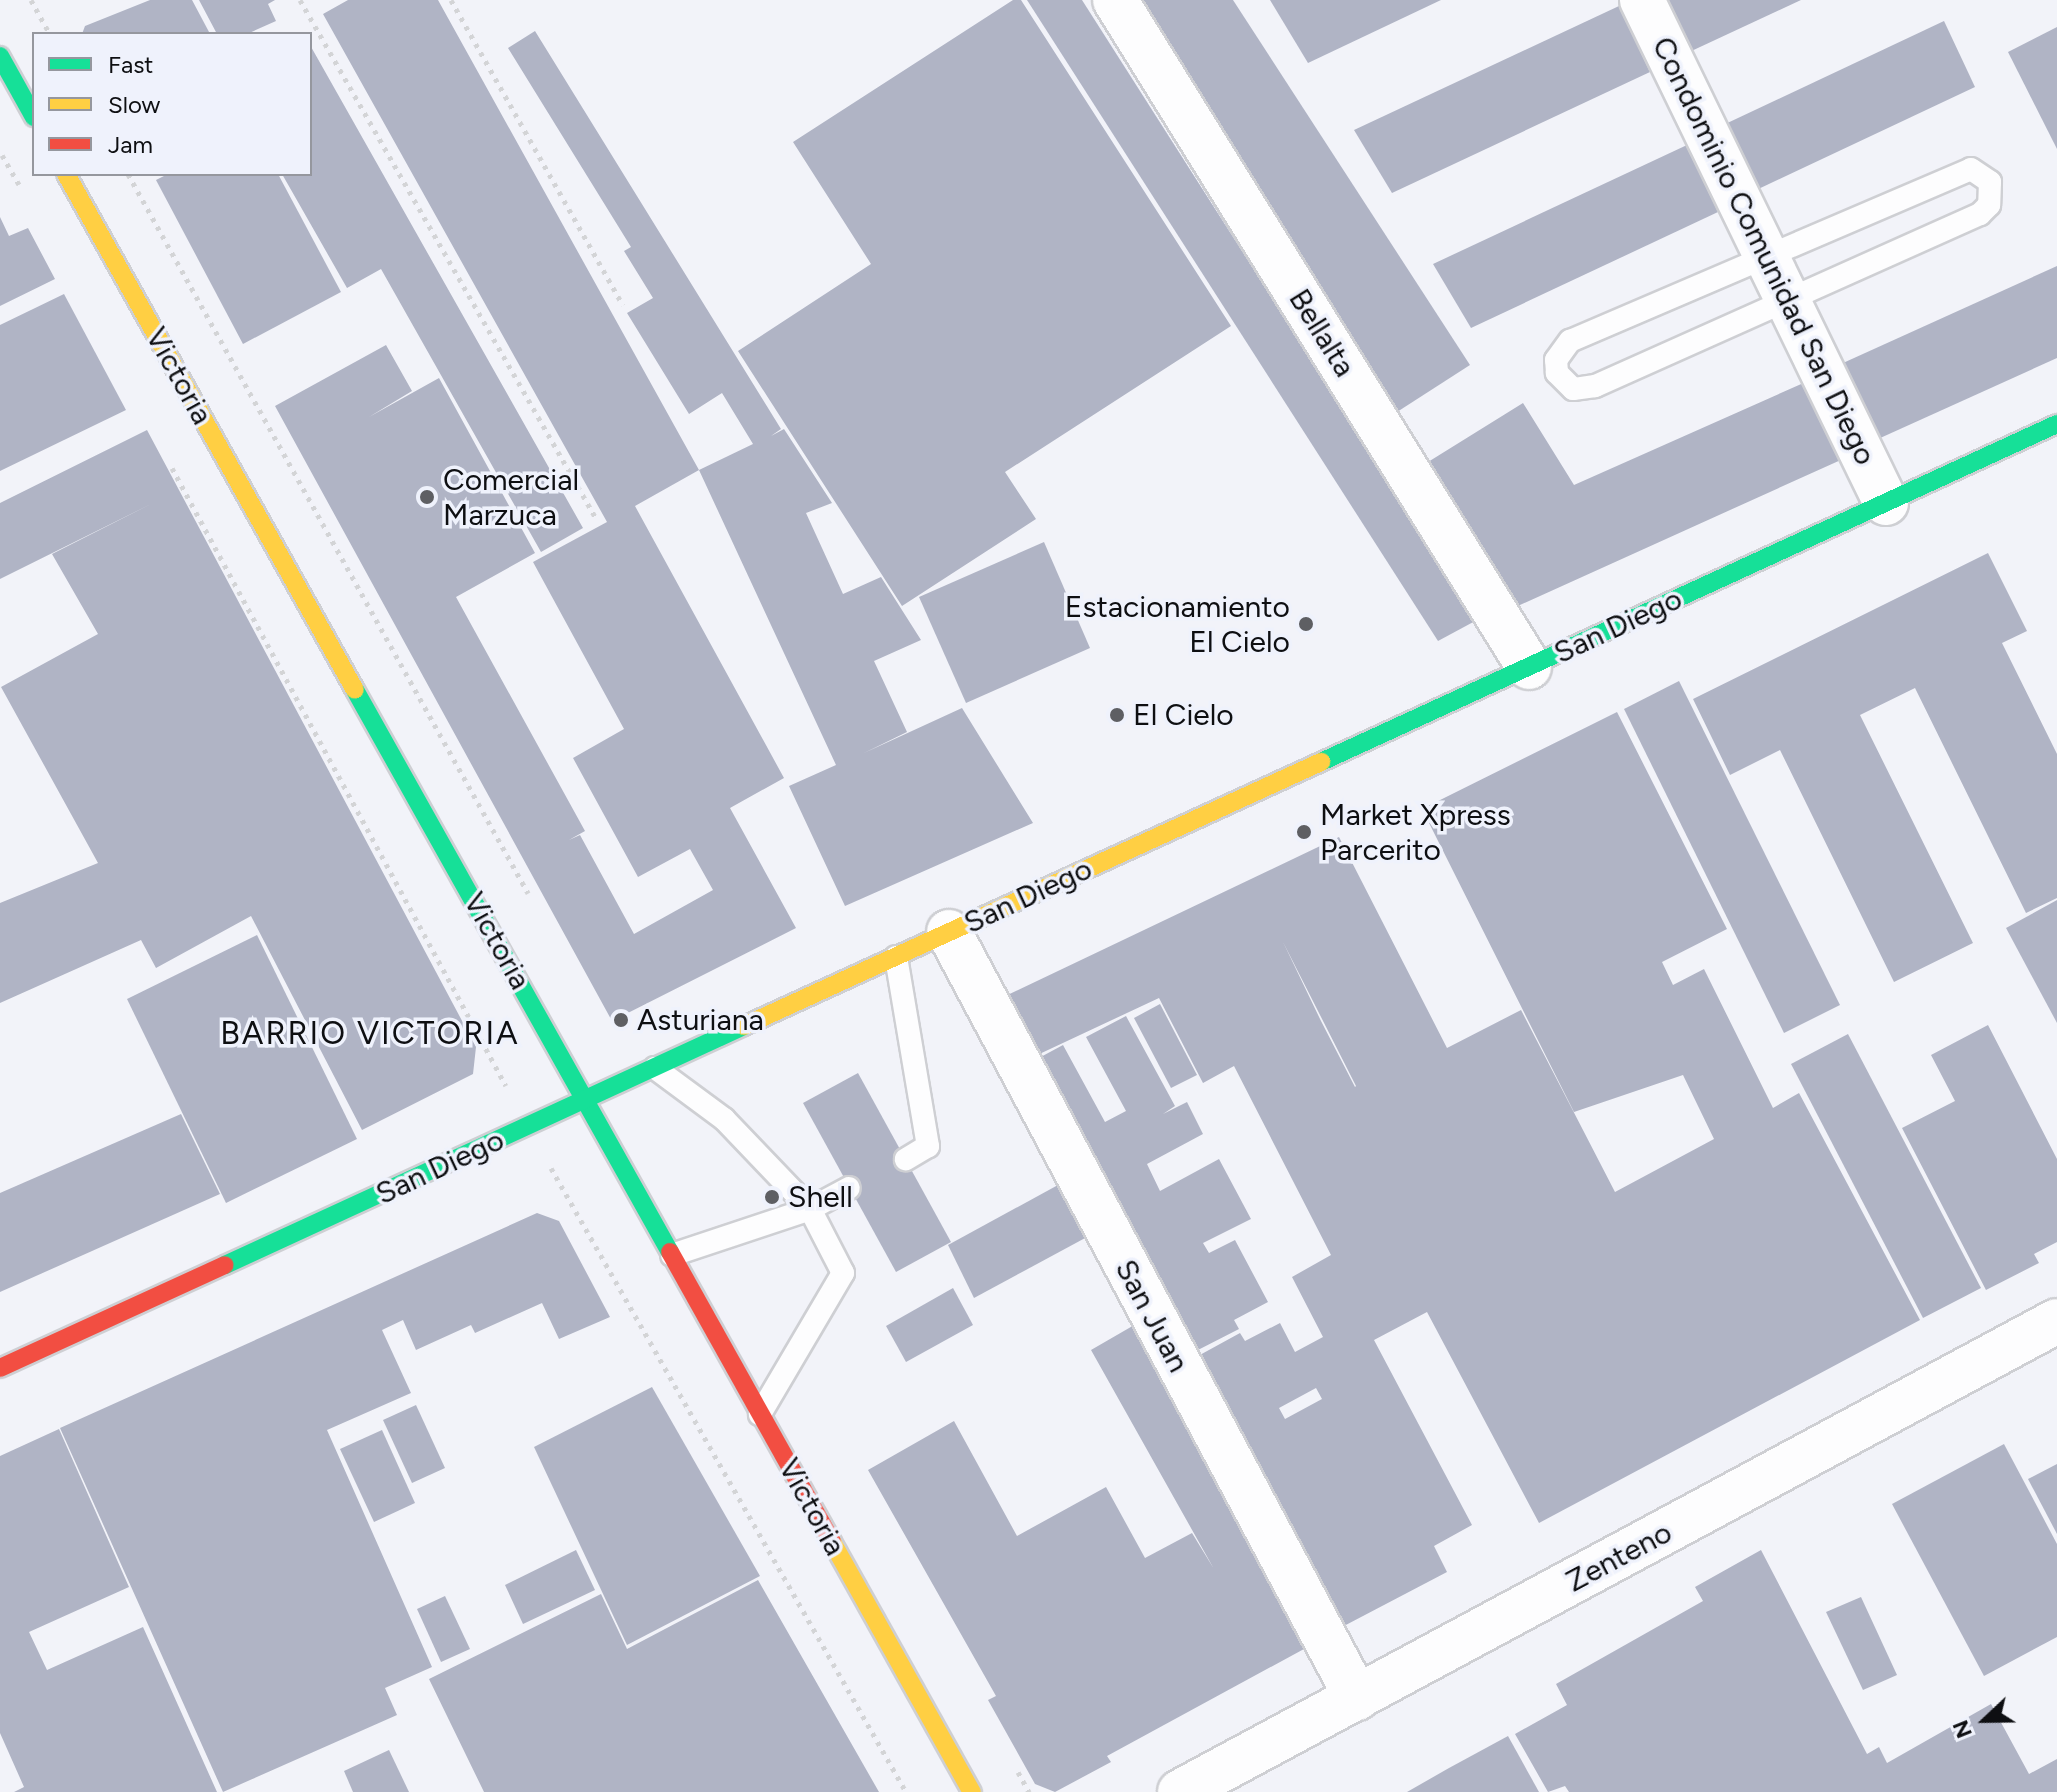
<!DOCTYPE html>
<style>
body{margin:0}
#map{position:relative;width:2057px;height:1792px;overflow:hidden;background:#f2f3f9;font-family:Figtree,sans-serif}
div>[style]{position:absolute}
.building>*{inset:0;background:#b0b4c5}
.path>*{height:5px;margin-top:-2.5px;transform-origin:0;background:repeating-linear-gradient(90deg,#d3d4d6 0 4px,transparent 0 10px)}
.roads{filter:drop-shadow(2px 0 #cecfd3) drop-shadow(-2px 0 #cecfd3) drop-shadow(0 2px #cecfd3) drop-shadow(0 -2px #cecfd3)}
.lane>*{height:22px;margin:-11px;padding:0 11px;transform-origin:11px;border-radius:11px;background:#fdfdfe}
.street>*{height:44px;margin:-22px;padding:0 22px;transform-origin:22px;border-radius:22px;background:#fdfdfe}
.fast>*{height:18px;margin:-9px;padding:0 9px;transform-origin:9px;border-radius:9px;background:#16e098}
.slow>*{height:18px;margin:-9px;padding:0 9px;transform-origin:9px;border-radius:9px;background:#ffcf43}
.jam>*{height:18px;margin:-9px;padding:0 9px;transform-origin:9px;border-radius:9px;background:#f24e42}
.dots>*{width:22px;height:22px;translate:-50% -50%;box-sizing:border-box;border:4px solid #eff2fc;border-radius:50%}
span{translate:-50% -50%;white-space:nowrap;text-align:center;line-height:1.15;-webkit-text-stroke:7px #eff2fc;paint-order:stroke}
.street-label{font-size:30px;color:#0e0f12}
.poi-label{font-size:30px;color:#0e0f12}
.left{translate:0 -50%;text-align:left}
.right{translate:-100% -50%;text-align:right}
.neighbourhood-label{font-size:32px;color:#0e0f12;letter-spacing:2px}
.legend{position:absolute;left:32px;top:32px;width:280px;height:144px;box-sizing:border-box;background:#eff2fc;border:2px solid #95979e;margin:0;padding:10px 14px;list-style:none;font-size:24px;color:#0e0f12}
.legend li{display:flex;align-items:center;gap:16px;height:40px}
.legend b{width:40px;border:2px solid #95979e}
.north{position:absolute;left:1945px;top:1680px;width:80px;height:80px;-webkit-text-stroke:6px #eff2fc;paint-order:stroke;rotate:248deg;font-size:22px;font-weight:700;line-height:32px;text-align:center;color:#0e0f12}
.north::after{content:'';display:block;margin:auto;width:28px;height:36px;background:#0e0f12;clip-path:polygon(50% 0,100% 100%,50% 72%,0 100%)}
</style>
<div id="map">
<div class="building">
<i style="clip-path:polygon(150px 0,192px 0,209px 32px,82px 34px,85px 26px)"></i>
<i style="clip-path:polygon(199px 0,275px 0,268px 4px,276px 21px,247px 34px,217px 34px)"></i>
<i style="clip-path:polygon(348px 0,438px 0,699px 470px,635px 506px,784px 778px,730px 808px,796px 928px,612px 1021px,275px 406px,386px 345px,412px 391px,369px 417px,439px 378px,535px 553px,456px 597px,585px 831px,569px 840px,580px 835px,634px 934px,713px 890px,690px 849px,638px 877px,573px 758px,624px 729px,533px 562px,607px 522px,323px 14px)"></i>
<i style="clip-path:polygon(1013px 0,1021px 0,1231px 326px,1005px 472px,1036px 519px,902px 606px,738px 351px,871px 264px,793px 142px)"></i>
<i style="clip-path:polygon(1027px 0,1082px 0,1477px 620px,1438px 641px)"></i>
<i style="clip-path:polygon(1130px 0,1233px 0,1470px 365px,1397px 412px)"></i>
<i style="clip-path:polygon(1270px 0,1441px 0,1308px 63px)"></i>
<i style="clip-path:polygon(1660px 0,1801px 0,1685px 54px)"></i>
<i style="clip-path:polygon(1619px 6px,1650px 72px,1392px 193px,1354px 130px)"></i>
<i style="clip-path:polygon(1944px 21px,1975px 87px,1752px 192px,1721px 126px)"></i>
<i style="clip-path:polygon(2057px 27px,2057px 149px,2008px 52px)"></i>
<i style="clip-path:polygon(535px 31px,781px 429px,771px 436px,784px 429px,832px 503px,806px 513px,843px 594px,881px 577px,921px 640px,874px 661px,907px 732px,864px 753px,962px 708px,1033px 823px,845px 906px,789px 786px,836px 765px,699px 470px,753px 444px,722px 393px,689px 414px,627px 313px,653px 298px,624px 251px,631px 247px,508px 48px)"></i>
<i style="clip-path:polygon(310px 45px,583px 528px,541px 552px,381px 269px,347px 288px,282px 174px,310px 174px)"></i>
<i style="clip-path:polygon(1687px 145px,1718px 212px,1471px 328px,1433px 264px)"></i>
<i style="clip-path:polygon(168px 174px,278px 174px,341px 292px,243px 344px,156px 180px)"></i>
<i style="clip-path:polygon(0 217px,9px 236px,28px 228px,55px 279px,0 306px)"></i>
<i style="clip-path:polygon(2057px 266px,2057px 358px,1878px 439px,1843px 363px)"></i>
<i style="clip-path:polygon(64px 294px,126px 410px,0 471px,0 325px)"></i>
<i style="clip-path:polygon(1808px 381px,1843px 459px,1511px 609px,1420px 467px,1523px 403px,1574px 485px)"></i>
<i style="clip-path:polygon(147px 430px,476px 1047px,473px 1074px,362px 1130px,251px 916px,156px 968px,141px 940px,0 1003px,0 903px,98px 863px,1px 687px,98px 634px,52px 554px,151px 504px,0 579px,0 503px)"></i>
<i style="clip-path:polygon(1044px 542px,1090px 648px,966px 703px,919px 597px)"></i>
<i style="clip-path:polygon(1988px 553px,2027px 631px,2002px 643px,2057px 754px,2057px 898px,2026px 913px,1915px 688px,1860px 715px,1973px 943px,1894px 982px,1780px 750px,1730px 775px,1693px 699px)"></i>
<i style="clip-path:polygon(1679px 681px,1840px 1005px,1784px 1033px,1624px 709px)"></i>
<i style="clip-path:polygon(evenodd,1617px 712px,1727px 929px,1662px 962px,1673px 985px,1704px 969px,1773px 1108px,1799px 1093px,1920px 1320px,1539px 1523px,1427px 1312px,1374px 1340px,1472px 1525px,1434px 1546px,1447px 1572px,1342px 1627px,1198px 1356px,1240px 1333px,1245px 1341px,1280px 1323px,1295px 1352px,1323px 1337px,1292px 1277px,1331px 1255px,1234px 1066px,1203px 1083px,1159px 998px,1033px 1057px,999px 999px,1339px 837px,1447px 1048px,1521px 1010px,1615px 1192px,1714px 1139px,1683px 1075px,1574px 1112px,1422px 809px,1617px 712px,1283px 942px,1356px 1086px,1355px 1087px,1321px 1021px,1283px 942px,1617px 712px,1316px 1388px,1322px 1399px,1285px 1419px,1279px 1408px,1316px 1388px)"></i>
<i style="clip-path:polygon(2057px 900px,2057px 1023px,2006px 928px)"></i>
<i style="clip-path:polygon(257px 935px,357px 1139px,226px 1203px,127px 999px)"></i>
<i style="clip-path:polygon(1160px 1004px,1197px 1075px,1171px 1088px,1134px 1018px)"></i>
<i style="clip-path:polygon(1126px 1016px,1175px 1106px,1163px 1114px,1187px 1102px,1203px 1134px,1147px 1164px,1160px 1191px,1219px 1159px,1251px 1219px,1203px 1243px,1209px 1253px,1235px 1240px,1268px 1302px,1234px 1320px,1239px 1329px,1196px 1351px,1037px 1059px,1063px 1045px,1105px 1122px,1126px 1111px,1086px 1037px)"></i>
<i style="clip-path:polygon(1988px 1025px,2057px 1159px,2057px 1242px,2034px 1254px,2039px 1263px,1986px 1290px,1902px 1128px,1955px 1101px,1931px 1055px)"></i>
<i style="clip-path:polygon(1848px 1034px,1981px 1288px,1923px 1318px,1791px 1064px)"></i>
<i style="clip-path:polygon(858px 1073px,951px 1242px,896px 1272px,803px 1103px)"></i>
<i style="clip-path:polygon(181px 1114px,220px 1194px,0 1292px,0 1193px)"></i>
<i style="clip-path:polygon(1058px 1185px,1087px 1237px,974px 1298px,948px 1245px)"></i>
<i style="clip-path:polygon(537px 1213px,559px 1221px,610px 1317px,559px 1339px,542px 1303px,475px 1333px,471px 1325px,416px 1350px,403px 1320px,382px 1330px,411px 1393px,327px 1430px,432px 1667px,385px 1688px,397px 1715px,223px 1792px,60px 1428px)"></i>
<i style="clip-path:polygon(953px 1288px,973px 1325px,906px 1362px,886px 1326px)"></i>
<i style="clip-path:polygon(1136px 1324px,1315px 1643px,1107px 1756px,1111px 1762px,1055px 1792px,1035px 1784px,988px 1700px,996px 1696px,868px 1470px,954px 1421px,1017px 1536px,1106px 1487px,1145px 1558px,1192px 1533px,1214px 1569px,1091px 1350px)"></i>
<i style="clip-path:polygon(652px 1387px,760px 1576px,627px 1645px,534px 1447px)"></i>
<i style="clip-path:polygon(416px 1405px,445px 1468px,412px 1483px,383px 1420px)"></i>
<i style="clip-path:polygon(59px 1429px,129px 1587px,29px 1632px,47px 1670px,143px 1627px,217px 1792px,14px 1792px,24px 1787px,0 1733px,0 1456px)"></i>
<i style="clip-path:polygon(382px 1430px,415px 1503px,374px 1522px,340px 1449px)"></i>
<i style="clip-path:polygon(2004px 1444px,2057px 1544px,2057px 1637px,1984px 1676px,1892px 1504px)"></i>
<i style="clip-path:polygon(2057px 1464px,2057px 1534px,2028px 1479px)"></i>
<i style="clip-path:polygon(576px 1550px,595px 1590px,523px 1624px,505px 1585px)"></i>
<i style="clip-path:polygon(1761px 1550px,1867px 1754px,1879px 1747px,1887px 1763px,1991px 1704px,2029px 1774px,2057px 1759px,2057px 1792px,1569px 1792px,1565px 1786px,1548px 1792px,1515px 1734px,1567px 1705px,1556px 1684px,1703px 1601px,1695px 1587px)"></i>
<i style="clip-path:polygon(758px 1580px,879px 1792px,484px 1792px,429px 1679px,601px 1594px,627px 1649px)"></i>
<i style="clip-path:polygon(445px 1596px,470px 1649px,441px 1662px,417px 1609px)"></i>
<i style="clip-path:polygon(1861px 1597px,1897px 1675px,1863px 1690px,1826px 1612px)"></i>
<i style="clip-path:polygon(1508px 1736px,1539px 1792px,1407px 1792px,1449px 1768px)"></i>
<i style="clip-path:polygon(389px 1750px,409px 1792px,353px 1792px,344px 1771px)"></i>
</div>
<div class="path">
<i style="left:31px;top:0;width:39px;rotate:61deg"></i>
<i style="left:300px;top:0;width:599px;rotate:60.27deg"></i>
<i style="left:451px;top:0;width:350px;rotate:60.6deg"></i>
<i style="left:2px;top:155px;width:34px;rotate:60deg"></i>
<i style="left:128px;top:174px;width:823px;rotate:60.91deg"></i>
<i style="left:172px;top:468px;width:702px;rotate:61.61deg"></i>
<i style="left:551px;top:1168px;width:718px;rotate:60.36deg"></i>
<i style="left:1018px;top:1772px;width:23px;rotate:61deg"></i>
</div>
<div class="roads">
<div class="lane">
<i style="left:1971px;top:169px;width:23px;rotate:34deg"></i>
<i style="left:1990px;top:182px;width:23px;rotate:92deg"></i>
<i style="left:1989px;top:205px;width:13px;rotate:135deg"></i>
<i style="left:1980px;top:214px;width:422px;rotate:155.9deg"></i>
<i style="left:1595px;top:386px;width:22px;rotate:172deg"></i>
<i style="left:1573px;top:389px;width:23px;rotate:-135deg"></i>
<i style="left:1557px;top:373px;width:13px;rotate:-94deg"></i>
<i style="left:1556px;top:360px;width:24px;rotate:-54deg"></i>
<i style="left:1570px;top:341px;width:436px;rotate:-23.2deg"></i>
<i style="left:896px;top:957px;width:192px;rotate:80.4deg"></i>
<i style="left:928px;top:1146px;width:26px;rotate:149deg"></i>
<i style="left:655px;top:1068px;width:86px;rotate:36.5deg"></i>
<i style="left:724px;top:1119px;width:124px;rotate:46.3deg"></i>
<i style="left:810px;top:1209px;width:72px;rotate:62.7deg"></i>
<i style="left:843px;top:1273px;width:164px;rotate:120.5deg"></i>
<i style="left:672px;top:1255px;width:145px;rotate:-18.4deg"></i>
<i style="left:810px;top:1209px;width:44px;rotate:-28.3deg"></i>
</div>
<div class="street">
<i style="left:1115px;top:0;width:785px;rotate:58.17deg"></i>
<i style="left:1642px;top:0;width:559px;rotate:64.12deg"></i>
<i style="left:949px;top:932px;width:868px;rotate:61.96deg"></i>
<i style="left:1180px;top:1792px;width:995px;rotate:-28.24deg"></i>
</div>
<div class="fast">
<i style="left:0;top:56px;width:70px;rotate:60.9deg"></i>
<i style="left:355px;top:690px;width:644px;rotate:60.73deg"></i>
<i style="left:1321px;top:762px;width:810px;rotate:-24.67deg"></i>
<i style="left:225px;top:1265px;width:571px;rotate:-24.73deg"></i>
</div>
<div class="slow">
<i style="left:66px;top:174px;width:591px;rotate:60.75deg"></i>
<i style="left:744px;top:1026px;width:635px;rotate:-24.59deg"></i>
<i style="left:832px;top:1542px;width:287px;rotate:60.8deg"></i>
</div>
<div class="jam">
<i style="left:670px;top:1252px;width:332px;rotate:60.8deg"></i>
<i style="left:0;top:1368px;width:247px;rotate:-24.6deg"></i>
</div>
</div>
<div class="dots">
<i style="left:427px;top:497px;background:#5e5f63"></i>
<i style="left:1306px;top:624px;background:#5e5f63"></i>
<i style="left:1117px;top:715px;background:#5e5f63"></i>
<i style="left:1304px;top:832px;background:#5e5f63"></i>
<i style="left:621px;top:1020px;background:#5e5f63"></i>
<i style="left:772px;top:1197px;background:#5e5f63"></i>
</div>
<div class="street-label">
<span style="left:1764px;top:251px;rotate:64deg">Condominio Comunidad San Diego</span>
<span style="left:1322px;top:333px;rotate:58deg">Bellalta</span>
<span style="left:179px;top:376px;rotate:61deg">Victoria</span>
<span style="left:1618px;top:626px;rotate:-25deg">San Diego</span>
<span style="left:1028px;top:896px;rotate:-25deg">San Diego</span>
<span style="left:497px;top:941px;rotate:61deg">Victoria</span>
<span style="left:440px;top:1167px;rotate:-25deg">San Diego</span>
<span style="left:1152px;top:1316px;rotate:62deg">San Juan</span>
<span style="left:812px;top:1507px;rotate:61deg">Victoria</span>
<span style="left:1619px;top:1557px;rotate:-28deg">Zenteno</span>
</div>
<div class="poi-label">
<span class="left" style="left:443px;top:497px">Comercial<br>Marzuca</span>
<span class="right" style="left:1290px;top:624px">Estacionamiento<br>El Cielo</span>
<span class="left" style="left:1133px;top:715px">El Cielo</span>
<span class="left" style="left:1320px;top:832px">Market Xpress<br>Parcerito</span>
<span class="left" style="left:637px;top:1020px">Asturiana</span>
<span class="left" style="left:788px;top:1197px">Shell</span>
</div>
<div class="neighbourhood-label">
<span style="left:370px;top:1033px">BARRIO VICTORIA</span>
</div>
<ul class="legend">
<li><b style="height:10px;background:#16e098"></b>Fast</li>
<li><b style="height:10px;background:#ffcf43"></b>Slow</li>
<li><b style="height:10px;background:#f24e42"></b>Jam</li>
</ul>
<div class="north">N</div>
</div>
